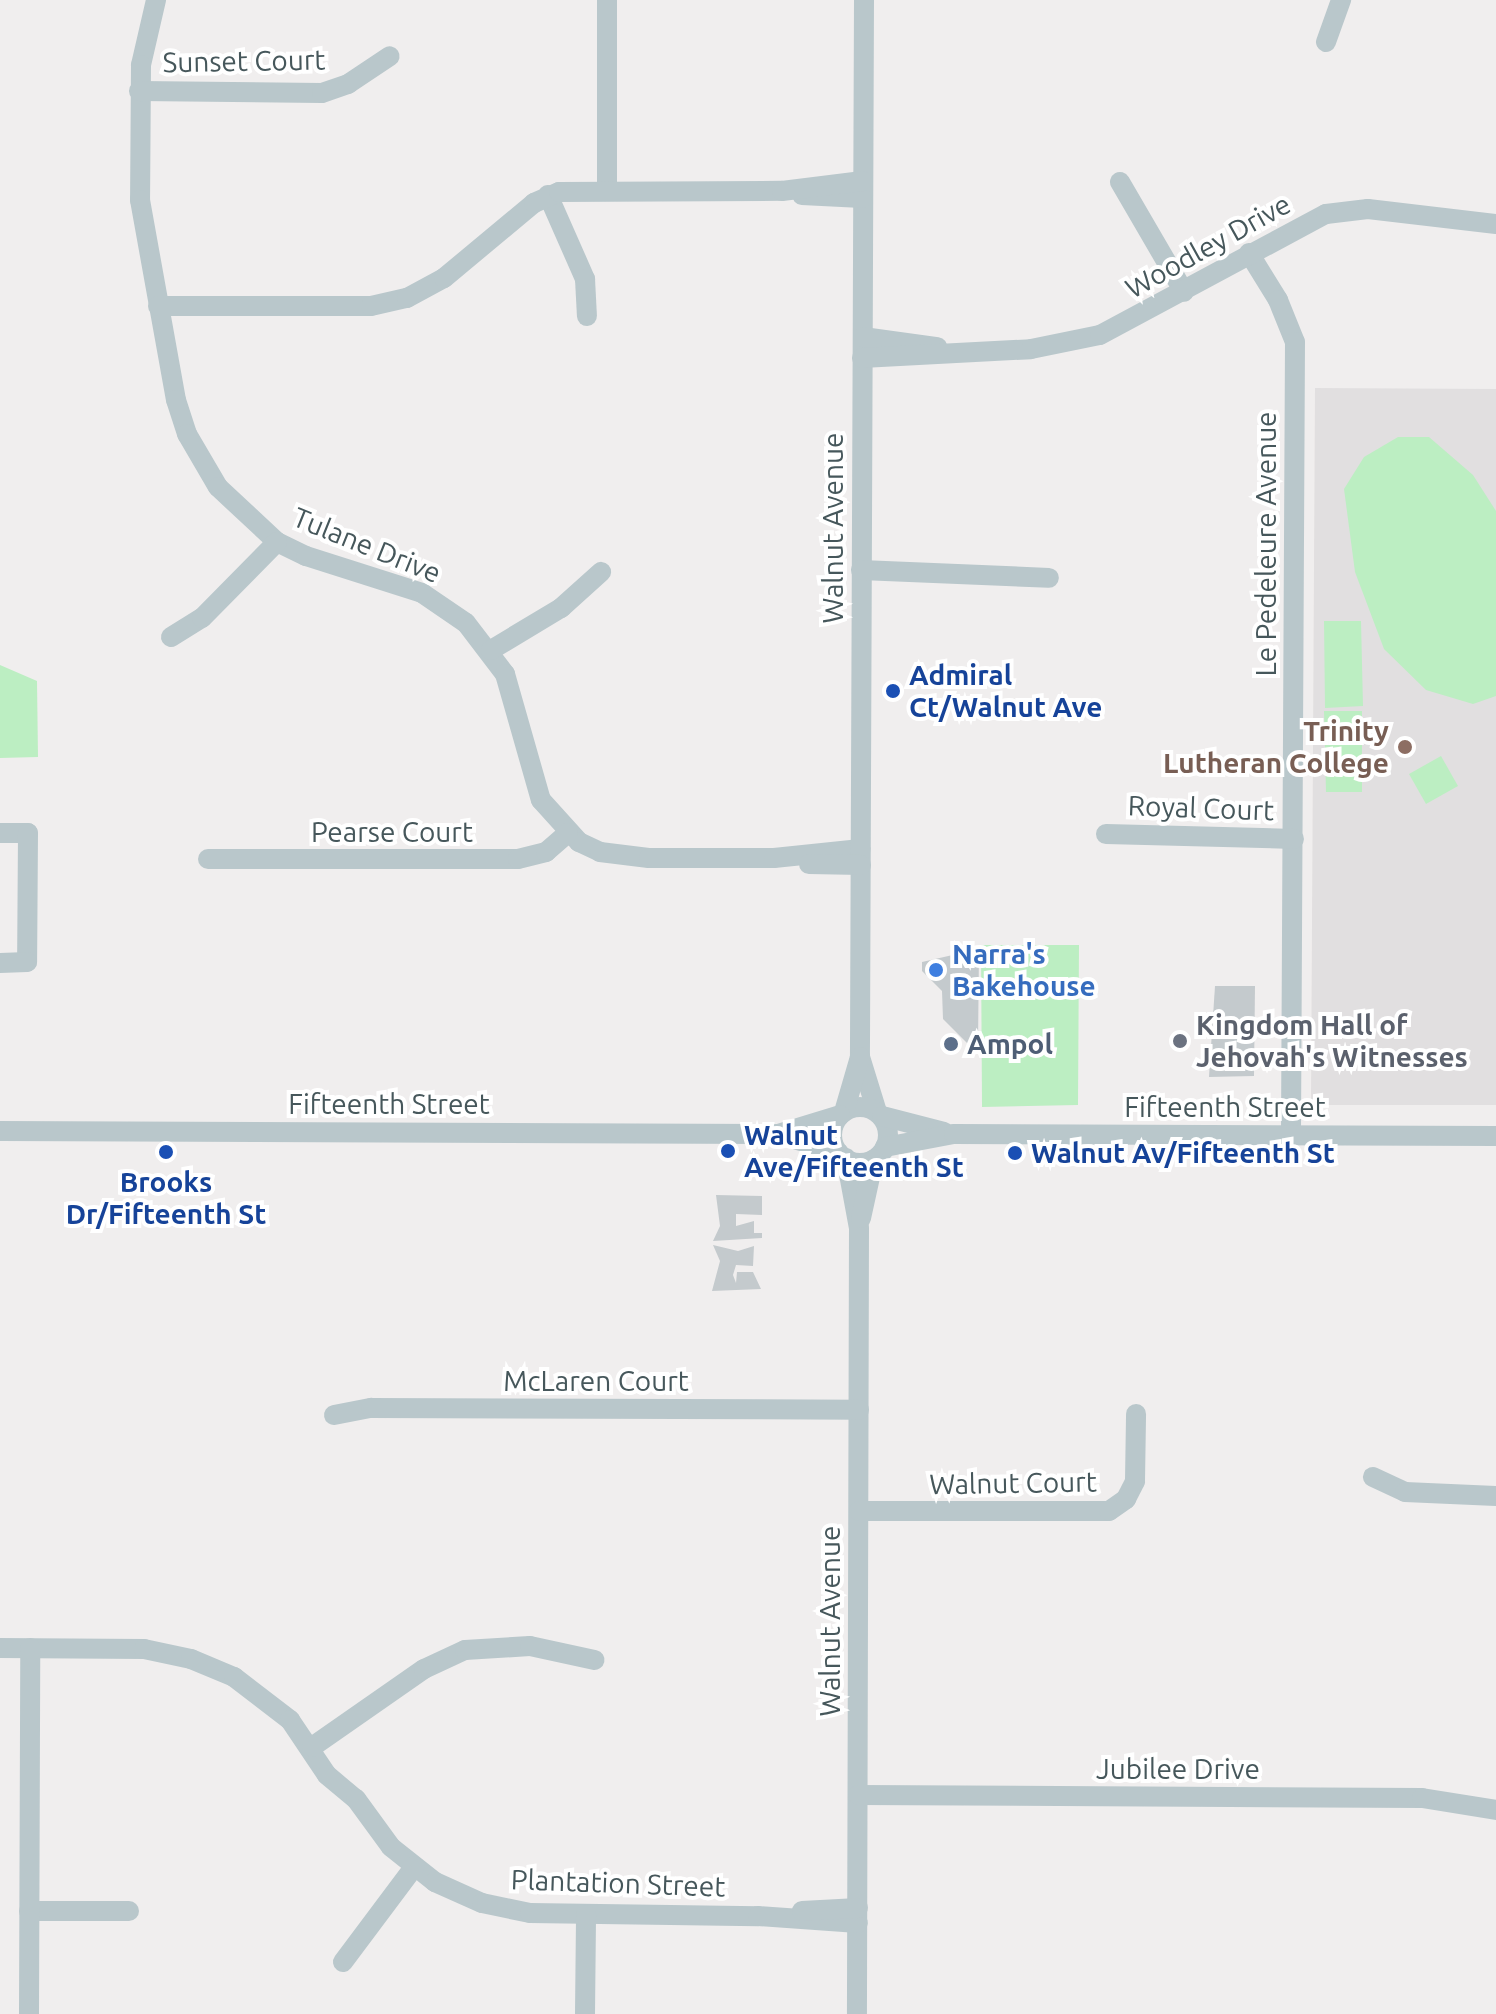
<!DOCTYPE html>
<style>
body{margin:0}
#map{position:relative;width:1496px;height:2014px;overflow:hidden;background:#f0eeee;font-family:Ubuntu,sans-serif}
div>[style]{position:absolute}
.education>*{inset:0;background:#e1dfe0}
.green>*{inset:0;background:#bceec2}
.building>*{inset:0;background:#c4cacd}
.minor>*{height:20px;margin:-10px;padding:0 10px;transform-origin:10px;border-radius:10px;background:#b9c7cb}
.minor>.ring{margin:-10px;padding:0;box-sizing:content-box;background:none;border:20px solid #b9c7cb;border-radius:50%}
.dots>*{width:22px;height:22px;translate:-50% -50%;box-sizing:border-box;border:4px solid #fff;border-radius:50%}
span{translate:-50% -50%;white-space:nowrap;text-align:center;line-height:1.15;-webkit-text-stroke:8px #fff;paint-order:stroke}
.street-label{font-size:28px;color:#46575b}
.transit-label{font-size:28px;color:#164399;font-weight:700}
.left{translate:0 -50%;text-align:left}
.education-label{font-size:28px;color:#785e54;font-weight:700}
.right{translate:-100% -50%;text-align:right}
.shop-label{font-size:28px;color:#366cbe;font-weight:700}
.worship-label{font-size:28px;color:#5b616d;font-weight:700}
.service-label{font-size:28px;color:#4e5e75;font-weight:700}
</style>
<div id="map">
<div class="education">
<i style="clip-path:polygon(1315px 388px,1496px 389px,1496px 1105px,1311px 1105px)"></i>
</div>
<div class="green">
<i style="clip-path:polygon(1398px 437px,1429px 437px,1473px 475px,1496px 511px,1496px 696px,1473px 704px,1426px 690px,1384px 649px,1355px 572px,1344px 489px,1364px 457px)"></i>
<i style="clip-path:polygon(1324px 621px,1361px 621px,1363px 706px,1325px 708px)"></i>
<i style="clip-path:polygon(0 665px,37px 681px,38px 757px,0 758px)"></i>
<i style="clip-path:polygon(1324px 711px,1362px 711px,1362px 792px,1326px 792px)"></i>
<i style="clip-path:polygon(1441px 756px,1458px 786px,1426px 804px,1409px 774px)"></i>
<i style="clip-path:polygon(981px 945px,1079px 945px,1078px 1105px,982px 1107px)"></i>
</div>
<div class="building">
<i style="clip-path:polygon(979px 949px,978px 1047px,971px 1047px,943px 1019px,942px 991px,922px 971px,922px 962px)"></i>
<i style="clip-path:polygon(1215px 986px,1255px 986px,1254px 1076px,1209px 1077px)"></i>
<i style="clip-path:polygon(716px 1195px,762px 1196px,762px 1215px,736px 1214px,736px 1226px,754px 1221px,754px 1233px,762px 1233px,762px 1238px,713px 1241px,720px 1226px)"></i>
<i style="clip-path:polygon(713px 1245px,738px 1251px,754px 1246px,753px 1266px,736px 1265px,733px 1275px,736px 1283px,737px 1272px,753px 1272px,761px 1289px,712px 1291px,720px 1261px)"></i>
</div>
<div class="minor">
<i style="left:156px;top:0;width:67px;rotate:103deg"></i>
<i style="left:141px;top:65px;width:135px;rotate:90.4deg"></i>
<i style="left:140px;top:200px;width:203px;rotate:79.8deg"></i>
<i style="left:176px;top:400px;width:36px;rotate:72deg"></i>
<i style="left:187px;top:434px;width:61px;rotate:59.7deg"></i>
<i style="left:218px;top:487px;width:81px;rotate:43deg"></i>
<i style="left:277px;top:542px;width:32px;rotate:26deg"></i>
<i style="left:306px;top:556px;width:122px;rotate:17.7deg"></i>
<i style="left:422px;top:593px;width:53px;rotate:34.3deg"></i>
<i style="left:466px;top:623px;width:64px;rotate:52.6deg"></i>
<i style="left:505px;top:674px;width:131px;rotate:74.1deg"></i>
<i style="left:541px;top:800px;width:57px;rotate:47.9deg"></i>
<i style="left:579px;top:842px;width:23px;rotate:25deg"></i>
<i style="left:600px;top:852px;width:49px;rotate:7deg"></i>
<i style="left:649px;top:858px;width:125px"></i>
<i style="left:774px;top:858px;width:87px;rotate:-5.9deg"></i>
<i style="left:607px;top:0;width:190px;rotate:90deg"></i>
<i style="left:864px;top:0;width:1057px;rotate:90.22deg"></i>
<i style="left:860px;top:1057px;width:58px;rotate:72.8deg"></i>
<i style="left:1326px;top:42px;width:45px;rotate:-70.3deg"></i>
<i style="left:139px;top:91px;width:183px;rotate:0.6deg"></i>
<i style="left:322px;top:93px;width:28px;rotate:-19deg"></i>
<i style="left:348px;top:84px;width:50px;rotate:-33.7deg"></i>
<i style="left:1120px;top:182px;width:127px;rotate:59.8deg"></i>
<i style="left:548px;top:195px;width:92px;rotate:66.2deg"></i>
<i style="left:585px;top:279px;width:37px;rotate:87deg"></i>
<i style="left:802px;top:195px;width:60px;rotate:2.9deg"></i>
<i style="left:1249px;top:253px;width:55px;rotate:58.3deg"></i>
<i style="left:1278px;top:300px;width:45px;rotate:68deg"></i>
<i style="left:1295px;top:342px;width:793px;rotate:90.29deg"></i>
<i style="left:158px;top:306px;width:213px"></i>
<i style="left:371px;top:306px;width:37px;rotate:-13deg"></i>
<i style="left:407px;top:298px;width:42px;rotate:-28.4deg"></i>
<i style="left:444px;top:278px;width:117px;rotate:-39.8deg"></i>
<i style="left:534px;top:203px;width:27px;rotate:-24deg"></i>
<i style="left:559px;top:192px;width:223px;rotate:-0.3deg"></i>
<i style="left:782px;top:191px;width:81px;rotate:-7.1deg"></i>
<i style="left:863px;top:337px;width:75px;rotate:7.7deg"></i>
<i style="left:862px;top:358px;width:169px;rotate:-3deg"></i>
<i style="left:1031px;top:349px;width:70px;rotate:-11.5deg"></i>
<i style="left:1100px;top:335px;width:256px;rotate:-28.2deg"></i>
<i style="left:1326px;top:214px;width:42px;rotate:-6.8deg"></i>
<i style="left:1368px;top:209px;width:129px;rotate:6.7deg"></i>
<i style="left:861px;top:570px;width:188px;rotate:2.4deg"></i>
<i style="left:171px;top:637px;width:36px;rotate:-32deg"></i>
<i style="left:202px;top:618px;width:107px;rotate:-45.4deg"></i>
<i style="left:491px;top:650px;width:82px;rotate:-31deg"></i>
<i style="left:561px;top:608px;width:54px;rotate:-42deg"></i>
<i style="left:0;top:833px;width:28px"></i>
<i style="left:28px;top:833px;width:129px;rotate:90.4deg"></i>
<i style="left:27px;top:962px;width:27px;rotate:178deg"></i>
<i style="left:1106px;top:834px;width:188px;rotate:1.5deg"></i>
<i style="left:208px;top:859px;width:310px"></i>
<i style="left:518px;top:859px;width:29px;rotate:-14deg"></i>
<i style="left:546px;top:852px;width:29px;rotate:-41deg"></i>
<i style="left:809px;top:864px;width:52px;rotate:1.1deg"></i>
<i class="ring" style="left:832px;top:1107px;width:36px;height:36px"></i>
<i style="left:844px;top:1112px;width:57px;rotate:-73.8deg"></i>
<i style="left:882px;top:1116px;width:64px;rotate:14.5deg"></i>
<i style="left:0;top:1131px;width:778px;rotate:0.22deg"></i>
<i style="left:778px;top:1134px;width:65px;rotate:-17deg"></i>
<i style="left:778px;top:1134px;width:64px;rotate:17.3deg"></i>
<i style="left:885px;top:1147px;width:70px;rotate:-10.7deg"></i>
<i style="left:954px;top:1134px;width:542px;rotate:0.21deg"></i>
<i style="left:846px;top:1158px;width:71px;rotate:79.5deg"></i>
<i style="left:859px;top:1228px;width:786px;rotate:90.15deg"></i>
<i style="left:861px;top:1218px;width:60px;rotate:-77.6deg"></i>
<i style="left:334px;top:1415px;width:38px;rotate:-11deg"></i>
<i style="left:371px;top:1408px;width:488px;rotate:0.2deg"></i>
<i style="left:1373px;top:1477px;width:35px;rotate:25deg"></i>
<i style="left:1405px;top:1492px;width:91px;rotate:2.5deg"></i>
<i style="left:859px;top:1511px;width:250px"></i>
<i style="left:1109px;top:1511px;width:21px;rotate:-35deg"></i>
<i style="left:1126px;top:1499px;width:20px;rotate:-63deg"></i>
<i style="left:1135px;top:1481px;width:67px;rotate:-89.1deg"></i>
<i style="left:0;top:1648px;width:144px;rotate:0.4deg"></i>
<i style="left:144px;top:1649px;width:48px;rotate:12deg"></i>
<i style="left:191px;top:1659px;width:47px;rotate:22.7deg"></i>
<i style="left:234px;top:1677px;width:71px;rotate:37.5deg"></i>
<i style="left:290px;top:1720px;width:66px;rotate:56.1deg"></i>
<i style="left:327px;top:1775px;width:38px;rotate:40deg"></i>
<i style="left:356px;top:1799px;width:59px;rotate:53.9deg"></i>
<i style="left:391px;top:1847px;width:56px;rotate:38.5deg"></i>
<i style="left:435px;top:1882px;width:51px;rotate:24.1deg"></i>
<i style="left:482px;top:1903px;width:49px;rotate:11.8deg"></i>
<i style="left:530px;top:1913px;width:228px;rotate:0.8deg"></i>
<i style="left:758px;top:1916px;width:100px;rotate:4deg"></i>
<i style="left:312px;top:1747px;width:136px;rotate:-34.9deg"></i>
<i style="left:424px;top:1669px;width:45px;rotate:-24.9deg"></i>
<i style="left:465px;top:1650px;width:65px;rotate:-3.5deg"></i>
<i style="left:530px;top:1646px;width:66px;rotate:12.2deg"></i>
<i style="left:858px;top:1795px;width:564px;rotate:0.3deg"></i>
<i style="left:1422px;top:1798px;width:75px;rotate:9.2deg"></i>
<i style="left:29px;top:1911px;width:100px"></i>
<i style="left:802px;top:1911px;width:56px;rotate:-3.1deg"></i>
<i style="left:343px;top:1962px;width:119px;rotate:-53.2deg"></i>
<i style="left:29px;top:2014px;width:366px;rotate:-89.8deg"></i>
<i style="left:585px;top:2014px;width:99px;rotate:-89.4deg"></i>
</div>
<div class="dots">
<i style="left:893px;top:691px;background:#1a4fb4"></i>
<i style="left:1405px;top:747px;background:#8d6e63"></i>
<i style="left:936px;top:970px;background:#3f7fe0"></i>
<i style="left:1180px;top:1041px;background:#6b7280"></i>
<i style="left:951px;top:1044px;background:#5c6f8a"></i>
<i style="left:728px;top:1151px;background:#1a4fb4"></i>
<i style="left:166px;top:1152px;background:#1a4fb4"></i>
<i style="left:1015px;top:1153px;background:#1a4fb4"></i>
</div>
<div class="street-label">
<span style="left:244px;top:61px;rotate:-1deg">Sunset Court</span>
<span style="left:1208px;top:246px;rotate:-29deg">Woodley Drive</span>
<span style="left:833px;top:528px;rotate:-90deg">Walnut Avenue</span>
<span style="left:1266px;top:544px;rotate:-90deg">Le Pedeleure Avenue</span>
<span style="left:367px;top:545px;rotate:22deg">Tulane Drive</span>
<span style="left:1201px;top:808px;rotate:2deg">Royal Court</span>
<span style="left:392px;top:832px">Pearse Court</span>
<span style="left:389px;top:1104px">Fifteenth Street</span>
<span style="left:1225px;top:1107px">Fifteenth Street</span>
<span style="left:596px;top:1381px">McLaren Court</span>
<span style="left:1013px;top:1483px;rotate:-1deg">Walnut Court</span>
<span style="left:830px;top:1621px;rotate:-90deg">Walnut Avenue</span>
<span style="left:1178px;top:1769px">Jubilee Drive</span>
<span style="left:618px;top:1883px;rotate:2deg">Plantation Street</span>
</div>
<div class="transit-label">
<span class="left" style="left:909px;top:691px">Admiral<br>Ct/Walnut Ave</span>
<span class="left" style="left:744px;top:1151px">Walnut<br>Ave/Fifteenth St</span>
<span class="left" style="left:1031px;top:1153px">Walnut Av/Fifteenth St</span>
<span style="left:166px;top:1198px">Brooks<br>Dr/Fifteenth St</span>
</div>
<div class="education-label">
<span class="right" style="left:1389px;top:747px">Trinity<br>Lutheran College</span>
</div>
<div class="shop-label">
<span class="left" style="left:952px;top:970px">Narra's<br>Bakehouse</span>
</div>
<div class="worship-label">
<span class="left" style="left:1196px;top:1041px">Kingdom Hall of<br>Jehovah's Witnesses</span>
</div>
<div class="service-label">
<span class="left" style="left:967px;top:1044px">Ampol</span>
</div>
</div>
